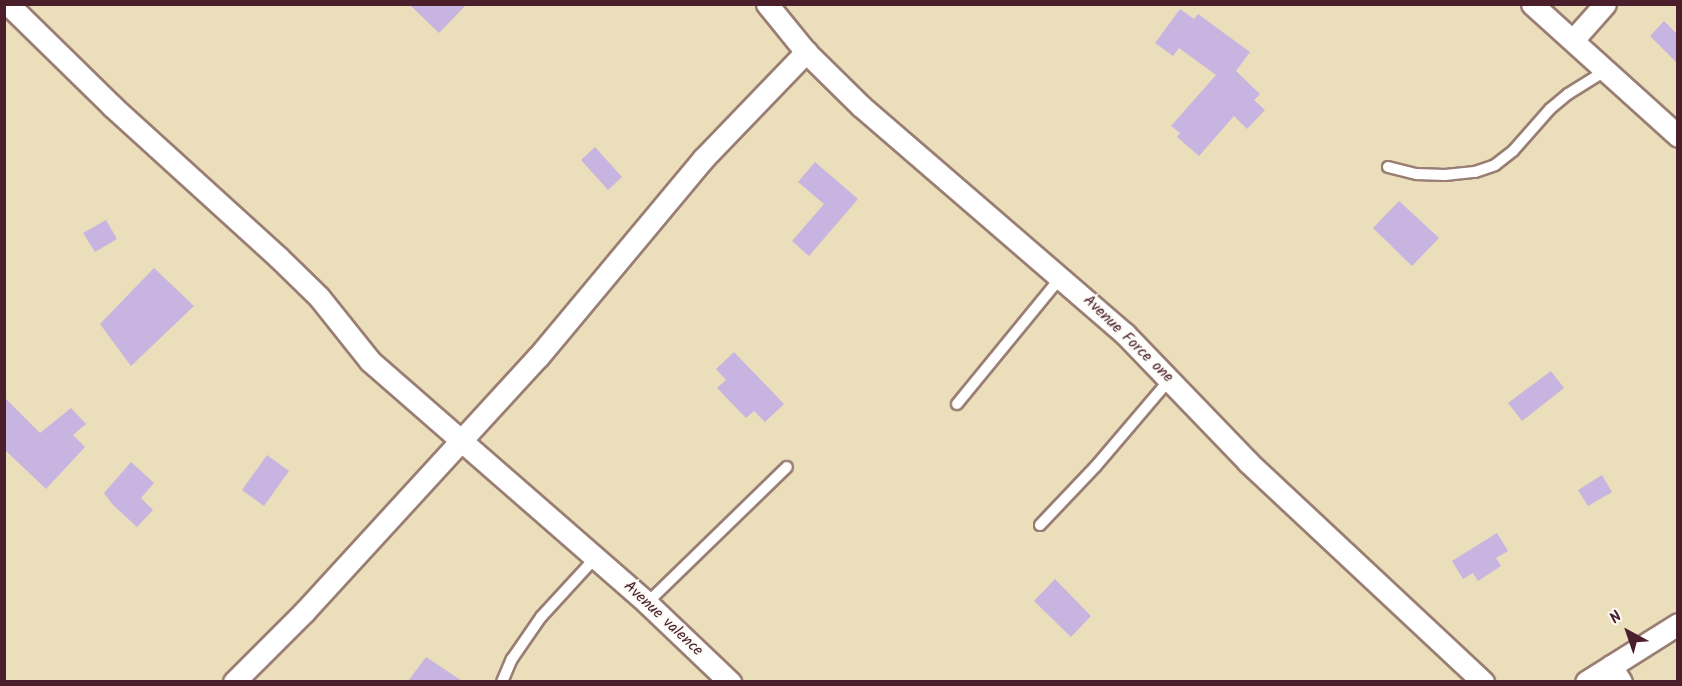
<!DOCTYPE html>
<style>
body{margin:0}
#map{position:relative;width:1682px;height:686px;overflow:hidden;background:#ebdebb;font-family:Kalam,sans-serif}
div>[style]{position:absolute}
.building>*{inset:0;background:#c7b4e0}
.roads{filter:drop-shadow(2px 0 #9a7e73) drop-shadow(-2px 0 #9a7e73) drop-shadow(0 2px #9a7e73) drop-shadow(0 -2px #9a7e73)}
.lane>*{height:10px;margin:-5px;padding:0 5px;transform-origin:5px;border-radius:5px;background:#fff}
.street>*{height:21px;margin:-10.5px;padding:0 10.5px;transform-origin:10.5px;border-radius:10.5px;background:#fff}
span{translate:-50% -50%;white-space:nowrap;text-align:center;line-height:1.15;-webkit-text-stroke:4.5px #fdfcf7;paint-order:stroke}
.street-label{font-size:16px;color:#4a1f2b}
.frame{position:absolute;inset:0;border:6px solid #4a1f2b;pointer-events:none}
.north{position:absolute;left:1598px;top:602px;width:60px;height:60px;-webkit-text-stroke:4px #fdfcf7;paint-order:stroke;rotate:320deg;font-size:16px;font-weight:700;line-height:24px;text-align:center;color:#4a1f2b}
.north::after{content:'';display:block;margin:auto;width:21px;height:27px;background:#4a1f2b;clip-path:polygon(50% 0,100% 100%,50% 72%,0 100%)}
</style>
<div id="map">
<div class="building">
<i style="clip-path:polygon(409px 4px,467px 4px,439px 33px)"></i>
<i style="clip-path:polygon(1180px 9px,1194px 19px,1198px 14px,1250px 52px,1236px 71px,1260px 94px,1254px 100px,1265px 110px,1247px 129px,1234px 116px,1199px 156px,1177px 137px,1180px 133px,1171px 126px,1216px 75px,1179px 48px,1173px 56px,1155px 43px)"></i>
<i style="clip-path:polygon(1664px 21px,1677px 34px,1677px 63px,1650px 36px)"></i>
<i style="clip-path:polygon(595px 147px,622px 177px,608px 190px,581px 160px)"></i>
<i style="clip-path:polygon(815px 162px,858px 199px,809px 256px,792px 241px,824px 204px,798px 182px)"></i>
<i style="clip-path:polygon(1399px 201px,1439px 238px,1412px 266px,1373px 228px)"></i>
<i style="clip-path:polygon(106px 220px,117px 239px,95px 252px,83px 233px)"></i>
<i style="clip-path:polygon(154px 268px,194px 306px,131px 366px,100px 324px)"></i>
<i style="clip-path:polygon(734px 352px,784px 404px,765px 422px,754px 411px,746px 418px,717px 388px,726px 380px,716px 369px)"></i>
<i style="clip-path:polygon(1551px 371px,1564px 388px,1522px 421px,1508px 403px)"></i>
<i style="clip-path:polygon(4px 397px,40px 433px,71px 408px,86px 424px,73px 435px,85px 447px,46px 489px,4px 449px)"></i>
<i style="clip-path:polygon(267px 455px,289px 471px,264px 506px,242px 490px)"></i>
<i style="clip-path:polygon(131px 462px,154px 483px,141px 498px,153px 510px,137px 527px,113px 505px,104px 493px)"></i>
<i style="clip-path:polygon(1602px 475px,1612px 492px,1588px 506px,1578px 490px)"></i>
<i style="clip-path:polygon(1497px 533px,1508px 551px,1496px 558px,1501px 566px,1478px 581px,1473px 573px,1463px 579px,1452px 561px)"></i>
<i style="clip-path:polygon(1055px 579px,1091px 616px,1071px 637px,1034px 601px)"></i>
<i style="clip-path:polygon(426px 657px,462px 681px,408px 681px)"></i>
</div>
<div class="roads">
<div class="lane">
<i style="left:1388px;top:167px;width:30px;rotate:14deg"></i>
<i style="left:1417px;top:174px;width:28px;rotate:2deg"></i>
<i style="left:1445px;top:175px;width:30px;rotate:-6deg"></i>
<i style="left:1475px;top:172px;width:21px;rotate:-19deg"></i>
<i style="left:1495px;top:165px;width:23px;rotate:-38deg"></i>
<i style="left:1513px;top:151px;width:56px;rotate:-48.6deg"></i>
<i style="left:1550px;top:109px;width:23px;rotate:-40deg"></i>
<i style="left:1568px;top:94px;width:44px;rotate:-31.9deg"></i>
<i style="left:957px;top:404px;width:164px;rotate:-50.7deg"></i>
<i style="left:1040px;top:525px;width:81px;rotate:-46.5deg"></i>
<i style="left:1096px;top:466px;width:114px;rotate:-49.6deg"></i>
<i style="left:647px;top:603px;width:195px;rotate:-44.2deg"></i>
<i style="left:502px;top:682px;width:25px;rotate:-67deg"></i>
<i style="left:512px;top:659px;width:51px;rotate:-55.4deg"></i>
<i style="left:541px;top:617px;width:80px;rotate:-47.5deg"></i>
</div>
<div class="street">
<i style="left:8px;top:4px;width:146px;rotate:44.4deg"></i>
<i style="left:112px;top:106px;width:224px;rotate:42.3deg"></i>
<i style="left:278px;top:257px;width:57px;rotate:44.3deg"></i>
<i style="left:319px;top:297px;width:82px;rotate:51.4deg"></i>
<i style="left:370px;top:361px;width:368px;rotate:41.1deg"></i>
<i style="left:647px;top:603px;width:115px;rotate:43.6deg"></i>
<i style="left:767px;top:4px;width:62px;rotate:50.9deg"></i>
<i style="left:806px;top:52px;width:78px;rotate:44.5deg"></i>
<i style="left:862px;top:107px;width:347px;rotate:40.8deg"></i>
<i style="left:1125px;top:334px;width:178px;rotate:46.1deg"></i>
<i style="left:1248px;top:462px;width:322px;rotate:43.1deg"></i>
<i style="left:1532px;top:4px;width:197px;rotate:42.1deg"></i>
<i style="left:1573px;top:40px;width:48px;rotate:-48.4deg"></i>
<i style="left:1611px;top:666px;width:19px;rotate:58deg"></i>
<i style="left:234px;top:682px;width:99px;rotate:-45deg"></i>
<i style="left:304px;top:612px;width:346px;rotate:-47.5deg"></i>
<i style="left:538px;top:357px;width:258px;rotate:-50.2deg"></i>
<i style="left:703px;top:159px;width:149px;rotate:-46.1deg"></i>
<i style="left:1586px;top:682px;width:109px;rotate:-32.2deg"></i>
</div>
</div>
<div class="street-label">
<span style="left:1128px;top:339px;rotate:44deg">Avenue Force one</span>
<span style="left:663px;top:619px;rotate:43deg">Avenue valence</span>
</div>
<div class="frame"></div>
<div class="north">N</div>
</div>
